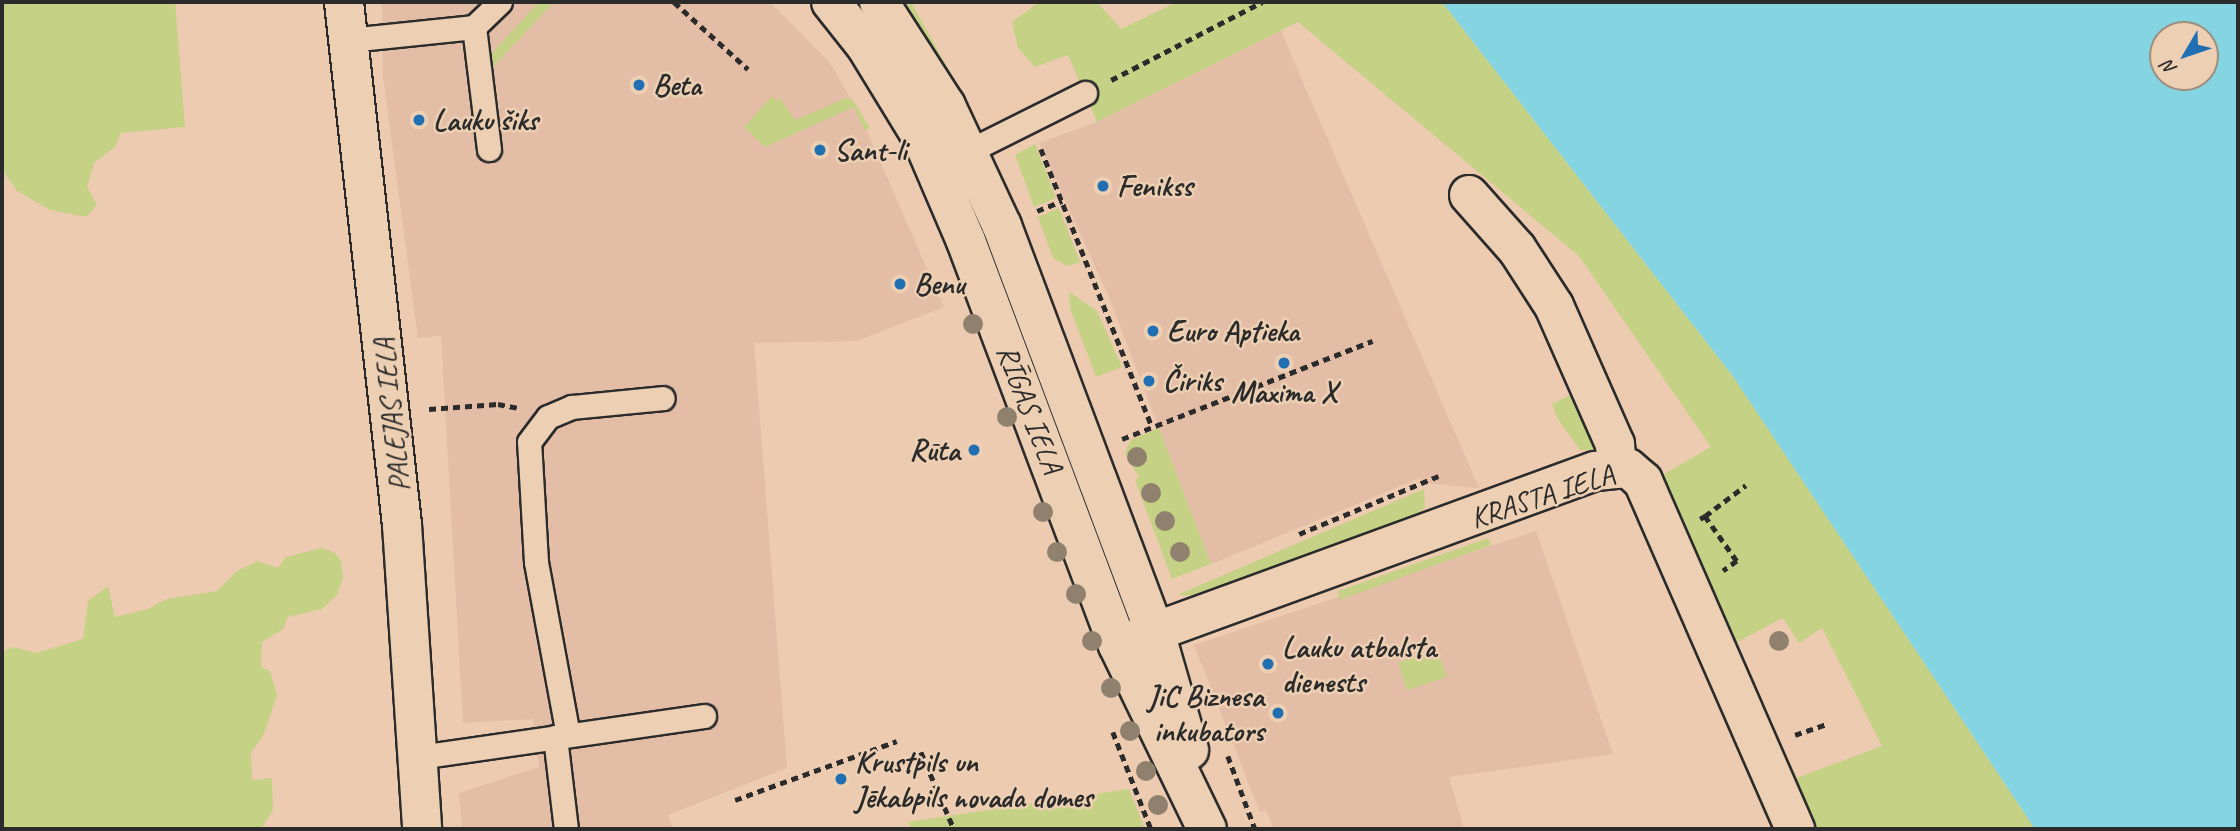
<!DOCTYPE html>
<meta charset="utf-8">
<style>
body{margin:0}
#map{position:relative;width:2240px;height:831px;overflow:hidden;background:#edcbb0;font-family:Caveat,sans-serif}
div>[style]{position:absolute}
.built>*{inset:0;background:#e3bda6}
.green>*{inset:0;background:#c5d185}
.water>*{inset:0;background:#85d4e2}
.path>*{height:4.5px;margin-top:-2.25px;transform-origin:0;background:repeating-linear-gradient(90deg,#2b2b2b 0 7px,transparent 0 12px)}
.roads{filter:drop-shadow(2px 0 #2b2b2b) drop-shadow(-2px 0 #2b2b2b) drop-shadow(0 2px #2b2b2b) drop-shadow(0 -2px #2b2b2b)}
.service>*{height:23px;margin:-11.5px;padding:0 11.5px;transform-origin:11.5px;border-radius:11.5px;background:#edd0b3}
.minor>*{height:38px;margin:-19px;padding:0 19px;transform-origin:19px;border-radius:19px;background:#edd0b3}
.tertiary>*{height:38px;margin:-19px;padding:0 19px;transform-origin:19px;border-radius:19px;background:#edd0b3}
.secondary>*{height:38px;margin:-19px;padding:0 19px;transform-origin:19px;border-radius:19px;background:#edd0b3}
.trees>*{width:20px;height:20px;margin:-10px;border-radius:50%;background:#8f816e}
.dots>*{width:19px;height:19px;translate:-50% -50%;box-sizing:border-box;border:4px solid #edd0b3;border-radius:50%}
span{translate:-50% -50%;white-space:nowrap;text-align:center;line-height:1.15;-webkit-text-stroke:5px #edd0b3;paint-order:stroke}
.poi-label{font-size:30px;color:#2b2b2b;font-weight:700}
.left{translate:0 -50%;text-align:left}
.right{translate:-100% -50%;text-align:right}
.street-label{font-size:30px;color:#2b2b2b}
.frame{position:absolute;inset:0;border:4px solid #2b2b2b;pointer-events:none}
.north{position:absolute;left:2149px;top:21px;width:70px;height:70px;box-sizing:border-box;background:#edd0b3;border:2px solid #9f8e7d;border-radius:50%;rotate:231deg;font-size:19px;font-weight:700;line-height:28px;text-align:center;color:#2b2b2b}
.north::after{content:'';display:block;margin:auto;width:24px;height:32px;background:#1f6fb2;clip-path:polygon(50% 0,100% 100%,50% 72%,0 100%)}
</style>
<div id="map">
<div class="built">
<i style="clip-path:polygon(382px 2px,770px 2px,830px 63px,857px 109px,944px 307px,857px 341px,754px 343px,787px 768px,668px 815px,673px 829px,462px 829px,459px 793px,539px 767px,533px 719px,463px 723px,441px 336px,418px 338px,383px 77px)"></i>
<i style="clip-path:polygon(1280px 29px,1479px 488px,1422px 483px,1420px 478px,1211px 564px,1108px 295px,1039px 143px,1097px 122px)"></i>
<i style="clip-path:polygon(1536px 531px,1613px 754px,1449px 777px,1464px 829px,1274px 829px,1266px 810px,1260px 812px,1194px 645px)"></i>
</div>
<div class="green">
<i style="clip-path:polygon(2px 2px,175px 2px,185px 127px,121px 133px,115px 147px,94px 163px,87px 187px,97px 205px,86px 217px,50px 210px,17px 191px,2px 169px)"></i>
<i style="clip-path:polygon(539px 2px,554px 2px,492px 68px,491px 54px)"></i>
<i style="clip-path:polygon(894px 2px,911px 2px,970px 108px,967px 107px)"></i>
<i style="clip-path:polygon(1039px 2px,1097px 2px,1121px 29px,1177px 2px,1442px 2px,1732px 375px,2035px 829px,1814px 829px,1791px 780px,1882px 746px,1822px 628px,1799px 643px,1783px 618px,1735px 643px,1657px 478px,1711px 447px,1579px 256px,1298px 22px,1097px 122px,1068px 55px,1035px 67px,1018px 48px,1012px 22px)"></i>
<i style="clip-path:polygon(772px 96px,776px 101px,780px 98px,795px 120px,846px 98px,853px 100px,870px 128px,865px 130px,854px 107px,765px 147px,744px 127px)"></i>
<i style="clip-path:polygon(1035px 144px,1056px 198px,1034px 207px,1015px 155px)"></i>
<i style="clip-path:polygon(1463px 200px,1508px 249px,1540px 297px,1588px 399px,1599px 439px,1596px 450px,1580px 450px,1557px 418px,1552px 404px,1574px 393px,1545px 327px,1460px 203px)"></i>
<i style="clip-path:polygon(1059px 208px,1080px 262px,1067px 266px,1053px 258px,1038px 217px)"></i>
<i style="clip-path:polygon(1069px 292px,1097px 311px,1122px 367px,1096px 377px,1070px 308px)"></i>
<i style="clip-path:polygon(1159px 428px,1211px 564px,1172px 579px,1135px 480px,1139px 477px,1125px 453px,1131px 440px)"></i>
<i style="clip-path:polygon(1424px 489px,1425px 508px,1413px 517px,1198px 596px,1177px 595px)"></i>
<i style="clip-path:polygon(1488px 538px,1491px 545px,1339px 600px,1338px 591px)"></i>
<i style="clip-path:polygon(322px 548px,335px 553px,341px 561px,343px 578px,337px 595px,322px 609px,288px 617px,283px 629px,262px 642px,261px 667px,270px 671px,277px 695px,264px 734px,251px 753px,252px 780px,272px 778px,273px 810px,261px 829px,2px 829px,2px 652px,13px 647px,36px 653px,83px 639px,88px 601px,108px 586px,115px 617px,148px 609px,167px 599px,217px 591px,237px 571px,257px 561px,278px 568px,286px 557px)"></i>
<i style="clip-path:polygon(1436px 647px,1447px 677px,1407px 690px,1398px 663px)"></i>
<i style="clip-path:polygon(1129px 789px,1145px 829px,912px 829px,908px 822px)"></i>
</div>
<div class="water">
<i style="clip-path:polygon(evenodd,1442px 2px,2238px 2px,2238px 829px,2035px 829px,1732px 375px,1442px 2px,2163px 35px,2205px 35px,2205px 77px,2163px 77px,2163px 35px)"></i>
</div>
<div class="path">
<i style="left:674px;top:2px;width:100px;rotate:42.2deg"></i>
<i style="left:1111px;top:80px;width:170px;rotate:-27.3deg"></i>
<i style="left:1041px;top:149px;width:299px;rotate:68.2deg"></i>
<i style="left:1037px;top:211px;width:27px;rotate:-22deg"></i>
<i style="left:429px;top:409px;width:69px;rotate:-4.1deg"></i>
<i style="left:498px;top:404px;width:20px;rotate:11deg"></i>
<i style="left:1122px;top:439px;width:269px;rotate:-21.4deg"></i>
<i style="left:1705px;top:516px;width:51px;rotate:-37.1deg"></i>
<i style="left:1700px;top:519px;width:6px;rotate:-31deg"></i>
<i style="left:1705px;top:516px;width:55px;rotate:54.6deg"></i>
<i style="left:1737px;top:561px;width:17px;rotate:144deg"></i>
<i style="left:1299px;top:534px;width:151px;rotate:-22.6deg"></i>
<i style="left:1113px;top:732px;width:104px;rotate:68.6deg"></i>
<i style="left:1795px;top:735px;width:34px;rotate:-19deg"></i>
<i style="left:921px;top:752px;width:84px;rotate:66.8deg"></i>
<i style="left:1228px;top:756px;width:78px;rotate:69.7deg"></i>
<i style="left:735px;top:800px;width:172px;rotate:-20deg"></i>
</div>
<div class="roads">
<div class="service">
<i style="left:474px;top:27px;width:123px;rotate:83deg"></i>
<i style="left:349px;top:40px;width:126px;rotate:-5.9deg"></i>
<i style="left:474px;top:27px;width:36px;rotate:-44deg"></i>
<i style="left:959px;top:156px;width:141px;rotate:-26.6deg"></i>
<i style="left:568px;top:735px;width:176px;rotate:-100.5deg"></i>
<i style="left:536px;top:562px;width:120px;rotate:-93.3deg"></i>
<i style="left:529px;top:442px;width:31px;rotate:-53deg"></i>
<i style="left:548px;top:417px;width:26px;rotate:-23deg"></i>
<i style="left:572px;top:407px;width:91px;rotate:-5.6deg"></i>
<i style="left:555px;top:737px;width:93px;rotate:83.2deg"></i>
<i style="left:419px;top:757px;width:288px;rotate:-8.2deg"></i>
</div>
<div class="minor">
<i style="left:1469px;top:195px;width:72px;rotate:48.4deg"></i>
<i style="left:1517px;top:249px;width:68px;rotate:57deg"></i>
<i style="left:1554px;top:306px;width:151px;rotate:66.2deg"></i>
<i style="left:1615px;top:444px;width:23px;rotate:85deg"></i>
<i style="left:1124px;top:643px;width:501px;rotate:-20.06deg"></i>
<i style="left:1595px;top:471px;width:33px;rotate:-5deg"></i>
<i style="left:1628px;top:468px;width:20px;rotate:41deg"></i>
<i style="left:1643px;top:481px;width:380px;rotate:66.4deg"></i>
</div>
<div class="tertiary">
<i style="left:344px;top:2px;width:526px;rotate:83.67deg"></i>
<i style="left:402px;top:525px;width:305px;rotate:86.2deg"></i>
</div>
<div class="secondary">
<i style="left:831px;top:2px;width:56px;rotate:51.5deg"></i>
<i style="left:866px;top:46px;width:105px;rotate:58.6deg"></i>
<i style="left:921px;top:136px;width:114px;rotate:66.8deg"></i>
<i style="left:966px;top:241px;width:432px;rotate:69.4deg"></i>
<i style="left:1118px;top:645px;width:204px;rotate:64.2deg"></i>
<i style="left:879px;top:2px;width:124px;rotate:57.2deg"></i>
<i style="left:946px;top:106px;width:132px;rotate:65deg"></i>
<i style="left:1002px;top:226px;width:434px;rotate:69.4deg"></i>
<i style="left:1155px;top:632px;width:123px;rotate:73.9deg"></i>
</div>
</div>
<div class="trees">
<i style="left:973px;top:324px"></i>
<i style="left:1007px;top:417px"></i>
<i style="left:1137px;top:457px"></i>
<i style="left:1151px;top:493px"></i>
<i style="left:1043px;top:512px"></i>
<i style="left:1165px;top:521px"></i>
<i style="left:1057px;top:552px"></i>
<i style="left:1180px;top:552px"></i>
<i style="left:1076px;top:594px"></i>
<i style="left:1092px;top:641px"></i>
<i style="left:1779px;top:641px"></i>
<i style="left:1111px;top:688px"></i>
<i style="left:1130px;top:731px"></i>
<i style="left:1146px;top:771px"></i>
<i style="left:1158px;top:805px"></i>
</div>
<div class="dots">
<i style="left:639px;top:85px;background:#1f6fb2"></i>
<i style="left:419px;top:120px;background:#1f6fb2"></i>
<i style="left:820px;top:150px;background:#1f6fb2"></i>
<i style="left:1103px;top:186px;background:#1f6fb2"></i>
<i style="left:900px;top:284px;background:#1f6fb2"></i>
<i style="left:1153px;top:331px;background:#1f6fb2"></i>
<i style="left:1284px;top:363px;background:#1f6fb2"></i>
<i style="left:1149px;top:381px;background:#1f6fb2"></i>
<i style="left:974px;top:450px;background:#1f6fb2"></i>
<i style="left:1268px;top:664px;background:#1f6fb2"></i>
<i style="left:1278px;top:713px;background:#1f6fb2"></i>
<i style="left:841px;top:779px;background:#1f6fb2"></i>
</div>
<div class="poi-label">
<span class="left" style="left:653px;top:85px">Beta</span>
<span class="left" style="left:433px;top:120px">Lauku šiks</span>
<span class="left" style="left:834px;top:150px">Sant-li</span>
<span class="left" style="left:1117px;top:186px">Fenikss</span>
<span class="left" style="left:914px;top:284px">Benu</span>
<span class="left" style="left:1167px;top:331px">Euro Aptieka</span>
<span class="left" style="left:1163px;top:381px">Čiriks</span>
<span style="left:1284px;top:392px">Maxima X</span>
<span class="right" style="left:960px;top:450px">Rūta</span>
<span class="left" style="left:1282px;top:664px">Lauku atbalsta<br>dienests</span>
<span class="right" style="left:1264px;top:713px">JiC Biznesa<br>inkubators</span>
<span class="left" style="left:855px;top:779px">Krustpils un<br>Jēkabpils novada domes</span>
</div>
<div class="street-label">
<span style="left:1030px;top:409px;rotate:69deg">RĪGAS IELA</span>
<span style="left:391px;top:415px;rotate:-96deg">PALEJAS IELA</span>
<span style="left:1542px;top:496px;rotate:-18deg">KRASTA IELA</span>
</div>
<div class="frame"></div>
<div class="north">N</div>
</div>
